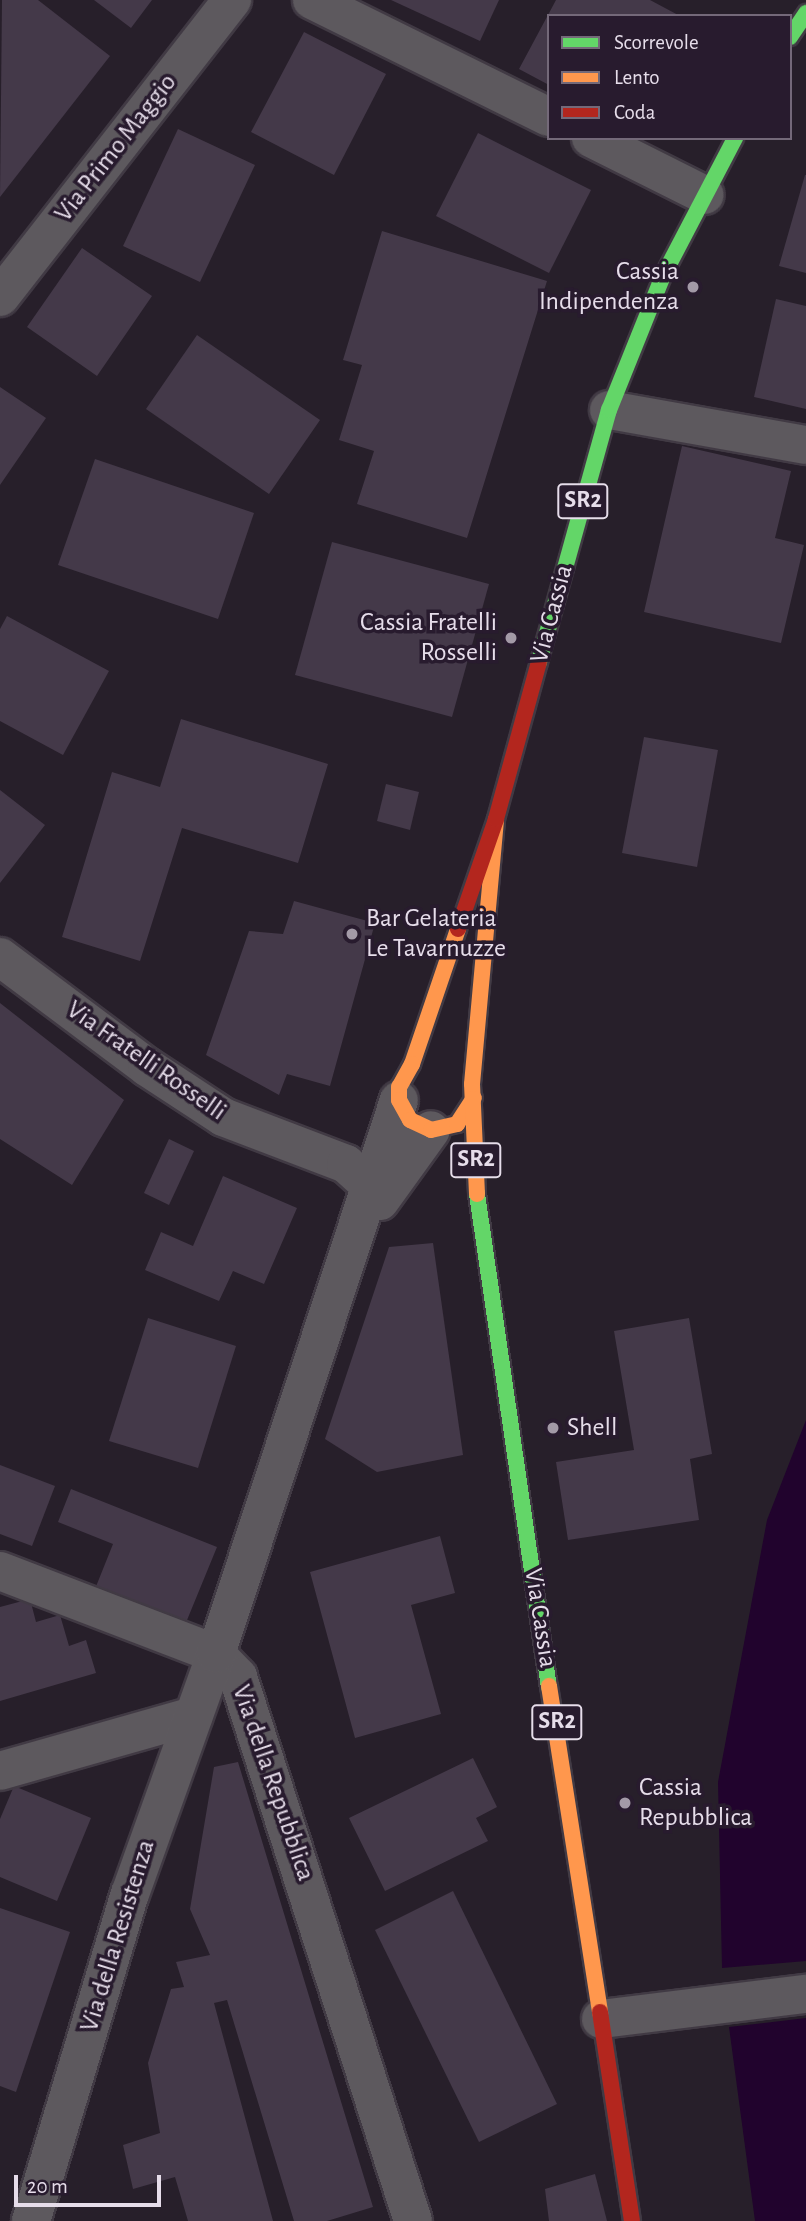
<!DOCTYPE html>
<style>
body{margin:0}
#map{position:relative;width:806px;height:2221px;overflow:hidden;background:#271f2a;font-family:"Alegreya Sans",sans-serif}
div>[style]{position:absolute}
.water>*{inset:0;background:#21032d}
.building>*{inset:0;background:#443949}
.roads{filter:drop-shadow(2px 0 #413a44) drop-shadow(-2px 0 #413a44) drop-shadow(0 2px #413a44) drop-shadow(0 -2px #413a44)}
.street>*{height:38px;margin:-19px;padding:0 19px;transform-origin:19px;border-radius:19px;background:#5d595e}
.fast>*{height:16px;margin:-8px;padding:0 8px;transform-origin:8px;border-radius:8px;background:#63d668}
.slow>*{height:16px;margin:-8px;padding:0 8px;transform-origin:8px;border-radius:8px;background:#ff974d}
.jam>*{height:16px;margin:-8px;padding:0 8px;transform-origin:8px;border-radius:8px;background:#b3261e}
.dots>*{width:19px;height:19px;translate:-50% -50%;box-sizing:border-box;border:4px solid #281b2e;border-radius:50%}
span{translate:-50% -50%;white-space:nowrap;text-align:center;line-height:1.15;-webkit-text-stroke:7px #281b2e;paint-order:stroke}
.shield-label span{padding:2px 5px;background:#281b2e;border:2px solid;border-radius:5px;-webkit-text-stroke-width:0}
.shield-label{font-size:24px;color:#e6ddea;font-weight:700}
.street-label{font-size:26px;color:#e6ddea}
.poi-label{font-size:26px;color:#e6ddea}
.right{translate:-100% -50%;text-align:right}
.left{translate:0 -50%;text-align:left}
.legend{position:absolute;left:547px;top:14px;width:245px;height:126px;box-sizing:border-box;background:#281b2e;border:2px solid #746979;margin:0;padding:9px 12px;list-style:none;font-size:21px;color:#e6ddea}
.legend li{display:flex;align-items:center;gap:14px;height:35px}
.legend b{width:35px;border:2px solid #746979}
.scale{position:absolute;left:14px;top:2175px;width:147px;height:32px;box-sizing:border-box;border:4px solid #e6ddea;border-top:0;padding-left:9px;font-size:21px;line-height:24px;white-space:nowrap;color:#e6ddea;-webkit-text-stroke:5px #281b2e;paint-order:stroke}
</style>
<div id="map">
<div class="water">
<i style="clip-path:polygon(806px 1420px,806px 1961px,722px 1968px,718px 1782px,767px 1520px)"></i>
<i style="clip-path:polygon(806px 2018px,806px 2221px,755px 2221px,729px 2027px)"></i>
</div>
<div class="building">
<i style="clip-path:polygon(2px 0,38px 0,110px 56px,0 197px)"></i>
<i style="clip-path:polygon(94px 0,152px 0,131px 28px)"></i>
<i style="clip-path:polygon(391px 0,499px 0,480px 41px)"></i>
<i style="clip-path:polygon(556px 0,650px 0,680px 16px,549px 16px,549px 85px,519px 69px)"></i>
<i style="clip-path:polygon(304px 32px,386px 74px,334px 175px,251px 132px)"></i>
<i style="clip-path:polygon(178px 129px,255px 165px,200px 282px,123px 246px)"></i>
<i style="clip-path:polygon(478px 133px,591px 190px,549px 273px,436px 216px)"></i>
<i style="clip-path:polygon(805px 175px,806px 175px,806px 273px,779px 266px)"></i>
<i style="clip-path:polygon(382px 231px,547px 281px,467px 538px,357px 504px,374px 451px,339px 440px,362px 365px,343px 360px)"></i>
<i style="clip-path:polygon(82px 248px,152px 296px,97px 376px,27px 327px)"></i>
<i style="clip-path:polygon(776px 299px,806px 306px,806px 409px,754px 397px)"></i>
<i style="clip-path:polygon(197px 335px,320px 420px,269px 494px,146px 409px)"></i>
<i style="clip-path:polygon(0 387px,46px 418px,0 485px)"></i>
<i style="clip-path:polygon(682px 446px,791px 471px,775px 538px,804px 545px,781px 643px,644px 612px)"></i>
<i style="clip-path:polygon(95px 459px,254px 513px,218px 619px,58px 565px)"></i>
<i style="clip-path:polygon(332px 542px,489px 584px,452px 717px,295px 675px)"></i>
<i style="clip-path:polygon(7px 616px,109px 671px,63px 755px,0 721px,0 629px)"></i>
<i style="clip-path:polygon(181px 719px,328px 764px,298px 863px,182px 828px,140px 961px,62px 937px,112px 772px,160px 787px)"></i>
<i style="clip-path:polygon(644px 737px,718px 750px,697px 867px,622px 853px)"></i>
<i style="clip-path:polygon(386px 784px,419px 792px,410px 830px,377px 821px)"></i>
<i style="clip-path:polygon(0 790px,45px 825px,0 883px)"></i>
<i style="clip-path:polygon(294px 901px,375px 923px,330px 1086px,287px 1074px,279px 1095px,206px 1055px,249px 931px,283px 934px)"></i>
<i style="clip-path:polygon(0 1003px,124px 1100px,72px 1185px,0 1139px)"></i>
<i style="clip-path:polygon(169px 1139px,194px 1151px,169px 1205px,144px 1193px)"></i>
<i style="clip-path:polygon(223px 1176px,297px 1208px,264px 1284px,233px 1271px,219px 1301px,145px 1270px,161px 1232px,193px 1246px)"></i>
<i style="clip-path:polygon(433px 1243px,463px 1455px,377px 1472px,325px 1439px,389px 1247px)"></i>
<i style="clip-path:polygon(148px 1318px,236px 1346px,198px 1468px,109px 1441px)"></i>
<i style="clip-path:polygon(689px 1318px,712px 1454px,690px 1459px,699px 1520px,568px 1540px,556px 1462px,634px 1450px,614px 1331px)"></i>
<i style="clip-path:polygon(0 1465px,55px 1486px,32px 1546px,0 1534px)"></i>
<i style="clip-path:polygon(71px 1489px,217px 1547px,185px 1625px,95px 1589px,113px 1544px,58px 1522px)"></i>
<i style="clip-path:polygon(440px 1536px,455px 1593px,411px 1605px,441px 1714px,355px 1738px,310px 1572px)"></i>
<i style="clip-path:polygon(30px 1599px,36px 1622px,60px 1615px,69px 1646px,86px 1640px,96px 1673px,0 1701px,0 1607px)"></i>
<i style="clip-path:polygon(473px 1758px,497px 1807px,476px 1818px,488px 1841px,385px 1891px,349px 1818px)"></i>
<i style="clip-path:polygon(238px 1762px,373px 2207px,327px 2221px,294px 2221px,227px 2000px,214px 2003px,273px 2221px,188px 2221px,175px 2177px,133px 2189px,123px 2145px,160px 2133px,148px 2063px,171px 1989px,184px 1987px,176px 1962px,210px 1955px,190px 1909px,214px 1767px)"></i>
<i style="clip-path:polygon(14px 1786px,91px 1818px,57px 1901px,0 1877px,0 1819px)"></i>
<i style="clip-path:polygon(453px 1891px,557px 2104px,479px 2142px,375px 1930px)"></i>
<i style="clip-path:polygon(0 1908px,70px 1932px,16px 2092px,0 2086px)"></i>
<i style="clip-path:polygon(595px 2174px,607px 2221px,549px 2221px,545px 2189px)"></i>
</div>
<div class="roads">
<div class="street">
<i style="left:312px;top:0;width:264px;rotate:26.3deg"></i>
<i style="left:591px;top:138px;width:127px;rotate:26.6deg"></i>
<i style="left:0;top:297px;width:377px;rotate:-52deg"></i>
<i style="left:609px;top:410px;width:200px;rotate:10.1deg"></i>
<i style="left:0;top:957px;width:184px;rotate:36.8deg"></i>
<i style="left:147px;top:1067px;width:91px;rotate:33.3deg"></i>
<i style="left:223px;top:1117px;width:132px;rotate:20.9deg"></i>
<i style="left:346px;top:1164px;width:36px;rotate:42deg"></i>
<i style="left:380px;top:1201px;width:87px;rotate:-54.3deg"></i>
<i style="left:0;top:1571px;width:231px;rotate:21deg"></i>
<i style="left:216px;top:1654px;width:32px;rotate:46deg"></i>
<i style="left:238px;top:1677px;width:571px;rotate:72.17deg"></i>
<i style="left:0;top:1771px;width:201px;rotate:-15.9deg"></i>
<i style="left:601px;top:2019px;width:207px;rotate:-7deg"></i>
<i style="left:31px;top:2221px;width:342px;rotate:-73.2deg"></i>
<i style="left:130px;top:1894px;width:255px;rotate:-70.3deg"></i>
<i style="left:216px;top:1654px;width:583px;rotate:-71.72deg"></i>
</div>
<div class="fast">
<i style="left:790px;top:37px;width:29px;rotate:-56deg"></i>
<i style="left:539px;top:662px;width:262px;rotate:-74.5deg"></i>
<i style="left:609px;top:410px;width:144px;rotate:-68.1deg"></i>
<i style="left:663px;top:276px;width:156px;rotate:-62.4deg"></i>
<i style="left:477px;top:1194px;width:497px;rotate:81.7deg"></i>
</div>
<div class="slow">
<i style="left:458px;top:929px;width:143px;rotate:108.8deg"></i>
<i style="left:412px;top:1064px;width:26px;rotate:119deg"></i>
<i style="left:399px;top:1087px;width:13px;rotate:90deg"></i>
<i style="left:399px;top:1100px;width:23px;rotate:61deg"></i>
<i style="left:410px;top:1120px;width:23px;rotate:25deg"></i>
<i style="left:431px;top:1130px;width:27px;rotate:-13deg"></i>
<i style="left:457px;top:1124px;width:31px;rotate:-57deg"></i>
<i style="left:477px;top:1194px;width:110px;rotate:-92.6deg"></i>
<i style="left:472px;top:1084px;width:266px;rotate:-84.8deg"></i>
<i style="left:549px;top:1686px;width:330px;rotate:81.1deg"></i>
</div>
<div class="jam">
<i style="left:458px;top:929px;width:116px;rotate:-70.9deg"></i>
<i style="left:496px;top:819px;width:163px;rotate:-74.7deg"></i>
<i style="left:600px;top:2012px;width:211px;rotate:81.3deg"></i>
</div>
</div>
<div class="dots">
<i style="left:693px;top:287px;background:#a39aa7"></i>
<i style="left:511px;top:638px;background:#a39aa7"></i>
<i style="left:352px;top:934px;background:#a39aa7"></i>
<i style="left:553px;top:1428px;background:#a39aa7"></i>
<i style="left:625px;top:1803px;background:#a39aa7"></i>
</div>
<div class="shield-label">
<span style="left:583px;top:501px">SR2</span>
<span style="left:476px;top:1160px">SR2</span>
<span style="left:557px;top:1722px">SR2</span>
</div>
<div class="street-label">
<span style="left:116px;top:148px;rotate:-52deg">Via Primo Maggio</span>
<span style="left:552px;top:614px;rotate:-75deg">Via Cassia</span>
<span style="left:146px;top:1061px;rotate:35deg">Via Fratelli Rosselli</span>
<span style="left:540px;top:1618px;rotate:81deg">Via Cassia</span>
<span style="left:273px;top:1783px;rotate:71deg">Via della Repubblica</span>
<span style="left:118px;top:1936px;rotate:-73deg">Via della Resistenza</span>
</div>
<div class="poi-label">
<span class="right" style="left:679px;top:287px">Cassia<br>Indipendenza</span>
<span class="right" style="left:497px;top:638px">Cassia Fratelli<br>Rosselli</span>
<span class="left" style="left:366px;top:934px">Bar Gelateria<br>Le Tavarnuzze</span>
<span class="left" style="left:567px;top:1428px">Shell</span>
<span class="left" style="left:639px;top:1803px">Cassia<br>Repubblica</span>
</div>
<ul class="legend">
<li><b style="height:9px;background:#63d668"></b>Scorrevole</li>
<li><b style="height:9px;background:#ff974d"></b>Lento</li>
<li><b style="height:9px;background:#b3261e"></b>Coda</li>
</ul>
<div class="scale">20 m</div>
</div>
